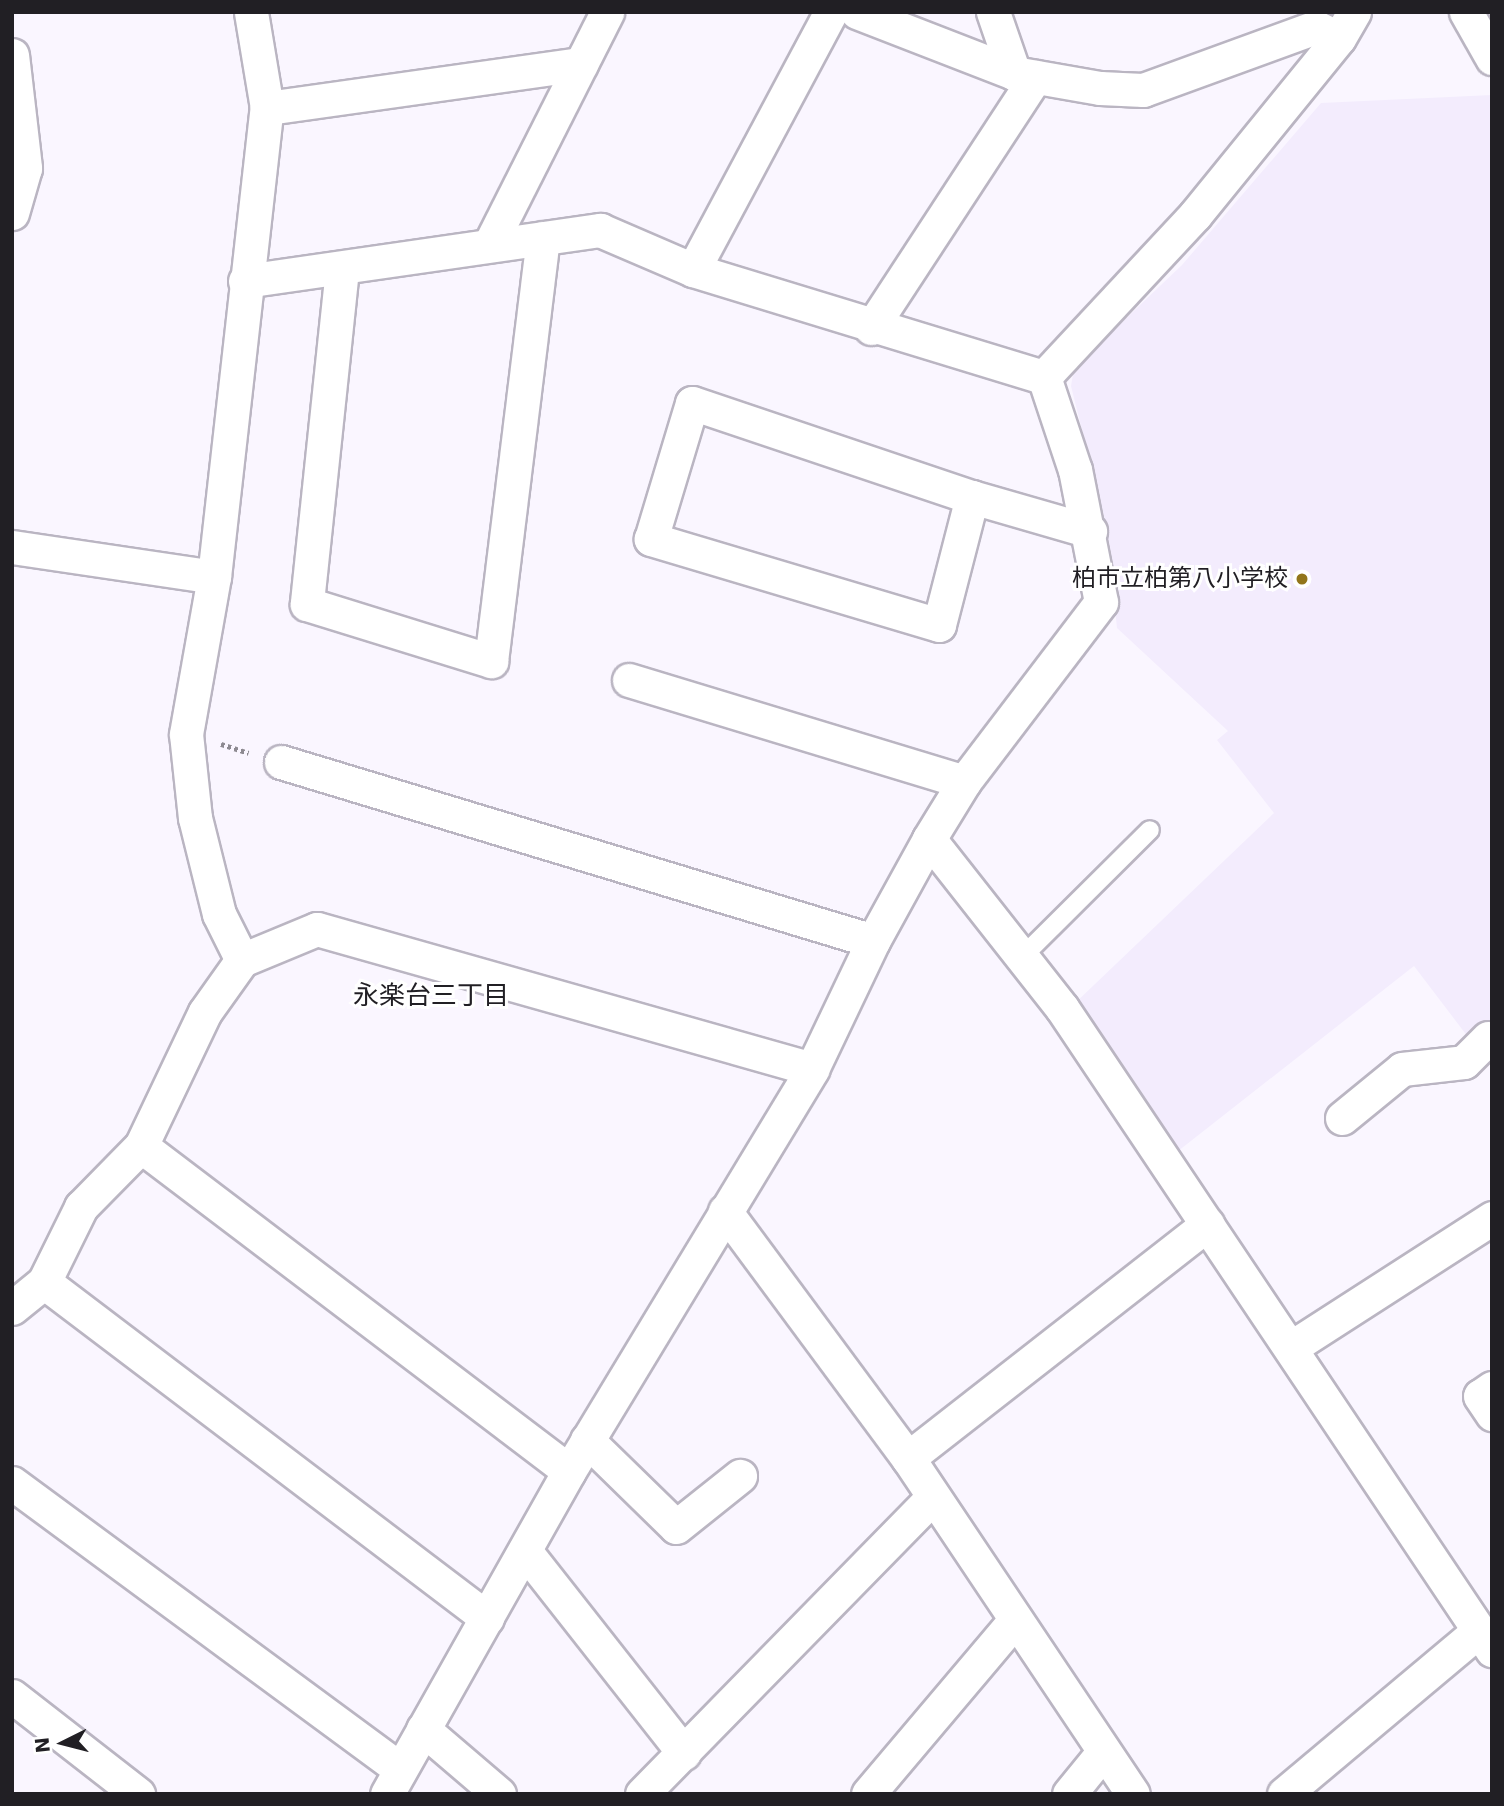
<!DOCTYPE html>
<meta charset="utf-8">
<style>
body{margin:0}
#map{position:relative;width:1504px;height:1806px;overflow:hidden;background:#faf6ff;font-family:"DejaVu Sans","Noto Sans JP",sans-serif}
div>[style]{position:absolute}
.built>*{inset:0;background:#f3ecfd}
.path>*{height:4.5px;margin-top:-2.25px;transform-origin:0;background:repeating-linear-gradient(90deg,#8d8a91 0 3.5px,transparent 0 7px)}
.roads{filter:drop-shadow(2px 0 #bab5c2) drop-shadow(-2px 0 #bab5c2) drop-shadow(0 2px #bab5c2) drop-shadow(0 -2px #bab5c2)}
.service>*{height:18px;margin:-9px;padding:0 9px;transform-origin:9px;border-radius:9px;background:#fff}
.minor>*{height:33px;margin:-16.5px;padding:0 16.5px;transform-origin:16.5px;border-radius:16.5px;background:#fff}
.dots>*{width:19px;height:19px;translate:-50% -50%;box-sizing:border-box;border:4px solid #fff;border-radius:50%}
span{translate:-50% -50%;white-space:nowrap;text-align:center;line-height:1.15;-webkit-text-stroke:6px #fff;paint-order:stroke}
.poi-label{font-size:24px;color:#211f24}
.right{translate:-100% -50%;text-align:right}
.neighbourhood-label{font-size:26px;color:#211f24}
.frame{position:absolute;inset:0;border:14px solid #211f24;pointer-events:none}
.north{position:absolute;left:28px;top:1708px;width:70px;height:70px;-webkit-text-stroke:5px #fff;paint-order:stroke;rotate:264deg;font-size:19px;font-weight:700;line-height:28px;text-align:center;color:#211f24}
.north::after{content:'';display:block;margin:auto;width:24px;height:32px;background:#211f24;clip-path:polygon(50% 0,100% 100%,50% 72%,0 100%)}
</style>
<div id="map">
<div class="built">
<i style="clip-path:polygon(1492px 95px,1492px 1018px,1468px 1037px,1414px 966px,1173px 1155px,1072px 1006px,1274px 813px,1217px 740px,1228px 731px,1117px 628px,1107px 530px,1071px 386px,1074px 368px,1182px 265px,1321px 103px)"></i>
</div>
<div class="path">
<i style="left:221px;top:744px;width:29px;rotate:18deg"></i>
</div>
<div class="roads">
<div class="service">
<i style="left:1022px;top:957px;width:180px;rotate:-44.8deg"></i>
</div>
<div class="minor">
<i style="left:857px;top:12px;width:168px;rotate:21.2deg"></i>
<i style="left:1014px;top:73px;width:87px;rotate:9.9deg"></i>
<i style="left:1100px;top:88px;width:43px;rotate:2.7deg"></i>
<i style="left:1143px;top:90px;width:184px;rotate:-20deg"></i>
<i style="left:1316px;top:27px;width:25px;rotate:26deg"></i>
<i style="left:993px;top:12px;width:65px;rotate:71deg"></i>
<i style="left:1466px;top:12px;width:53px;rotate:60.5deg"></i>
<i style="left:12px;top:55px;width:114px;rotate:83.4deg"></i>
<i style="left:25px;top:168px;width:47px;rotate:106.1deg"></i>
<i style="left:267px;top:108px;width:317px;rotate:-8deg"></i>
<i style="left:490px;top:244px;width:260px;rotate:-63.2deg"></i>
<i style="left:342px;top:269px;width:337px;rotate:96deg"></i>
<i style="left:307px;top:604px;width:193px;rotate:17.2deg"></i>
<i style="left:491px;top:661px;width:426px;rotate:-83deg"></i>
<i style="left:693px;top:270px;width:293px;rotate:-61.9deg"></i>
<i style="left:245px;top:281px;width:359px;rotate:-8.2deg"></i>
<i style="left:600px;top:230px;width:101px;rotate:23.3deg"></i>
<i style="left:693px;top:270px;width:367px;rotate:17deg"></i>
<i style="left:871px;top:328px;width:300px;rotate:-56.8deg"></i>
<i style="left:1044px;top:377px;width:221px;rotate:-47deg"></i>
<i style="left:1195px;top:215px;width:228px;rotate:-50.9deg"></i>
<i style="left:1339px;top:38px;width:30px;rotate:-60deg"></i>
<i style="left:972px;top:497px;width:132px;rotate:104.5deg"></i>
<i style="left:939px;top:625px;width:301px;rotate:-163.4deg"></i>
<i style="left:651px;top:539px;width:142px;rotate:-73.2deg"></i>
<i style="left:692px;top:403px;width:295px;rotate:18.6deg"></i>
<i style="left:972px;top:497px;width:123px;rotate:16.1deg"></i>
<i style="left:12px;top:547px;width:204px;rotate:8.4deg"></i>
<i style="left:629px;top:680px;width:350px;rotate:16.9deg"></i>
<i style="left:281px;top:762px;width:618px;rotate:16.82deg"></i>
<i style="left:929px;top:839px;width:215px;rotate:51.8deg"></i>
<i style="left:1062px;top:1008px;width:773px;rotate:56.19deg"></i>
<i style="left:242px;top:960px;width:81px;rotate:-22.5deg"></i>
<i style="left:317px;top:929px;width:514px;rotate:15.79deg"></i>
<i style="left:1342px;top:1118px;width:77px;rotate:-39.2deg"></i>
<i style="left:1402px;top:1069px;width:62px;rotate:-6.4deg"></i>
<i style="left:1464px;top:1062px;width:34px;rotate:-45deg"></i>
<i style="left:141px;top:1146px;width:537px;rotate:37.21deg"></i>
<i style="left:725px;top:1211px;width:307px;rotate:53.5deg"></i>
<i style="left:908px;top:1458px;width:404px;rotate:56.2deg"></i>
<i style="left:44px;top:1282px;width:556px;rotate:37.18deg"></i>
<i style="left:12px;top:1308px;width:41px;rotate:-39.1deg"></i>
<i style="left:44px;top:1282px;width:84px;rotate:-63.7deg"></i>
<i style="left:81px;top:1207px;width:86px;rotate:-45.5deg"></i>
<i style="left:141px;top:1146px;width:148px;rotate:-64.5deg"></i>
<i style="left:205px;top:1012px;width:64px;rotate:-54.6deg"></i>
<i style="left:242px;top:960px;width:51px;rotate:-116.6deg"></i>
<i style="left:219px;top:914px;width:99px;rotate:-104deg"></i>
<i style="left:195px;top:818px;width:84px;rotate:-96.1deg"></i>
<i style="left:186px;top:734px;width:159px;rotate:-79.9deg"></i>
<i style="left:214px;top:577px;width:472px;rotate:-83.6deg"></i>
<i style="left:267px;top:108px;width:97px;rotate:-99.5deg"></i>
<i style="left:1292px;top:1347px;width:238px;rotate:-32.8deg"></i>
<i style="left:1492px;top:1388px;width:14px;rotate:146deg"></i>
<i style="left:1480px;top:1396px;width:22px;rotate:56deg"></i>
<i style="left:587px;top:1440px;width:124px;rotate:44.3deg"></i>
<i style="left:676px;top:1527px;width:82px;rotate:-38.6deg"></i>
<i style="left:908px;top:1458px;width:380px;rotate:-38deg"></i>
<i style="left:12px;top:1483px;width:482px;rotate:36.4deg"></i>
<i style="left:525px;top:1551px;width:257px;rotate:51.8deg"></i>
<i style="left:12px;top:1696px;width:160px;rotate:37.9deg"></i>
<i style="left:423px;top:1729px;width:100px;rotate:40.5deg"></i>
<i style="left:387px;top:1794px;width:371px;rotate:-60.6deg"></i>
<i style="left:569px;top:1471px;width:470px;rotate:-58.8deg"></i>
<i style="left:812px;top:1069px;width:142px;rotate:-64.5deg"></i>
<i style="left:873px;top:941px;width:116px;rotate:-61.2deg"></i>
<i style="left:929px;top:839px;width:67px;rotate:-58.4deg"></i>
<i style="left:964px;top:782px;width:226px;rotate:-52.7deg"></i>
<i style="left:1101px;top:602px;width:135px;rotate:-101.1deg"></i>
<i style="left:1075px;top:470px;width:98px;rotate:-108.4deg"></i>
<i style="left:642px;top:1794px;width:414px;rotate:-45.6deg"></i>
<i style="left:868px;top:1794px;width:228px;rotate:-49.8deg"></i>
<i style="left:1069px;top:1794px;width:55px;rotate:-50.9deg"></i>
<i style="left:1284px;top:1794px;width:253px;rotate:-40deg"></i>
</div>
</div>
<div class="dots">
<i style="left:1302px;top:579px;background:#92751b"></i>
</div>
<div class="poi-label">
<span class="right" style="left:1288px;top:579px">柏市立柏第八小学校</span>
</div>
<div class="neighbourhood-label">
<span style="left:431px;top:996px">永楽台三丁目</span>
</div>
<div class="frame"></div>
<div class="north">N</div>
</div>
